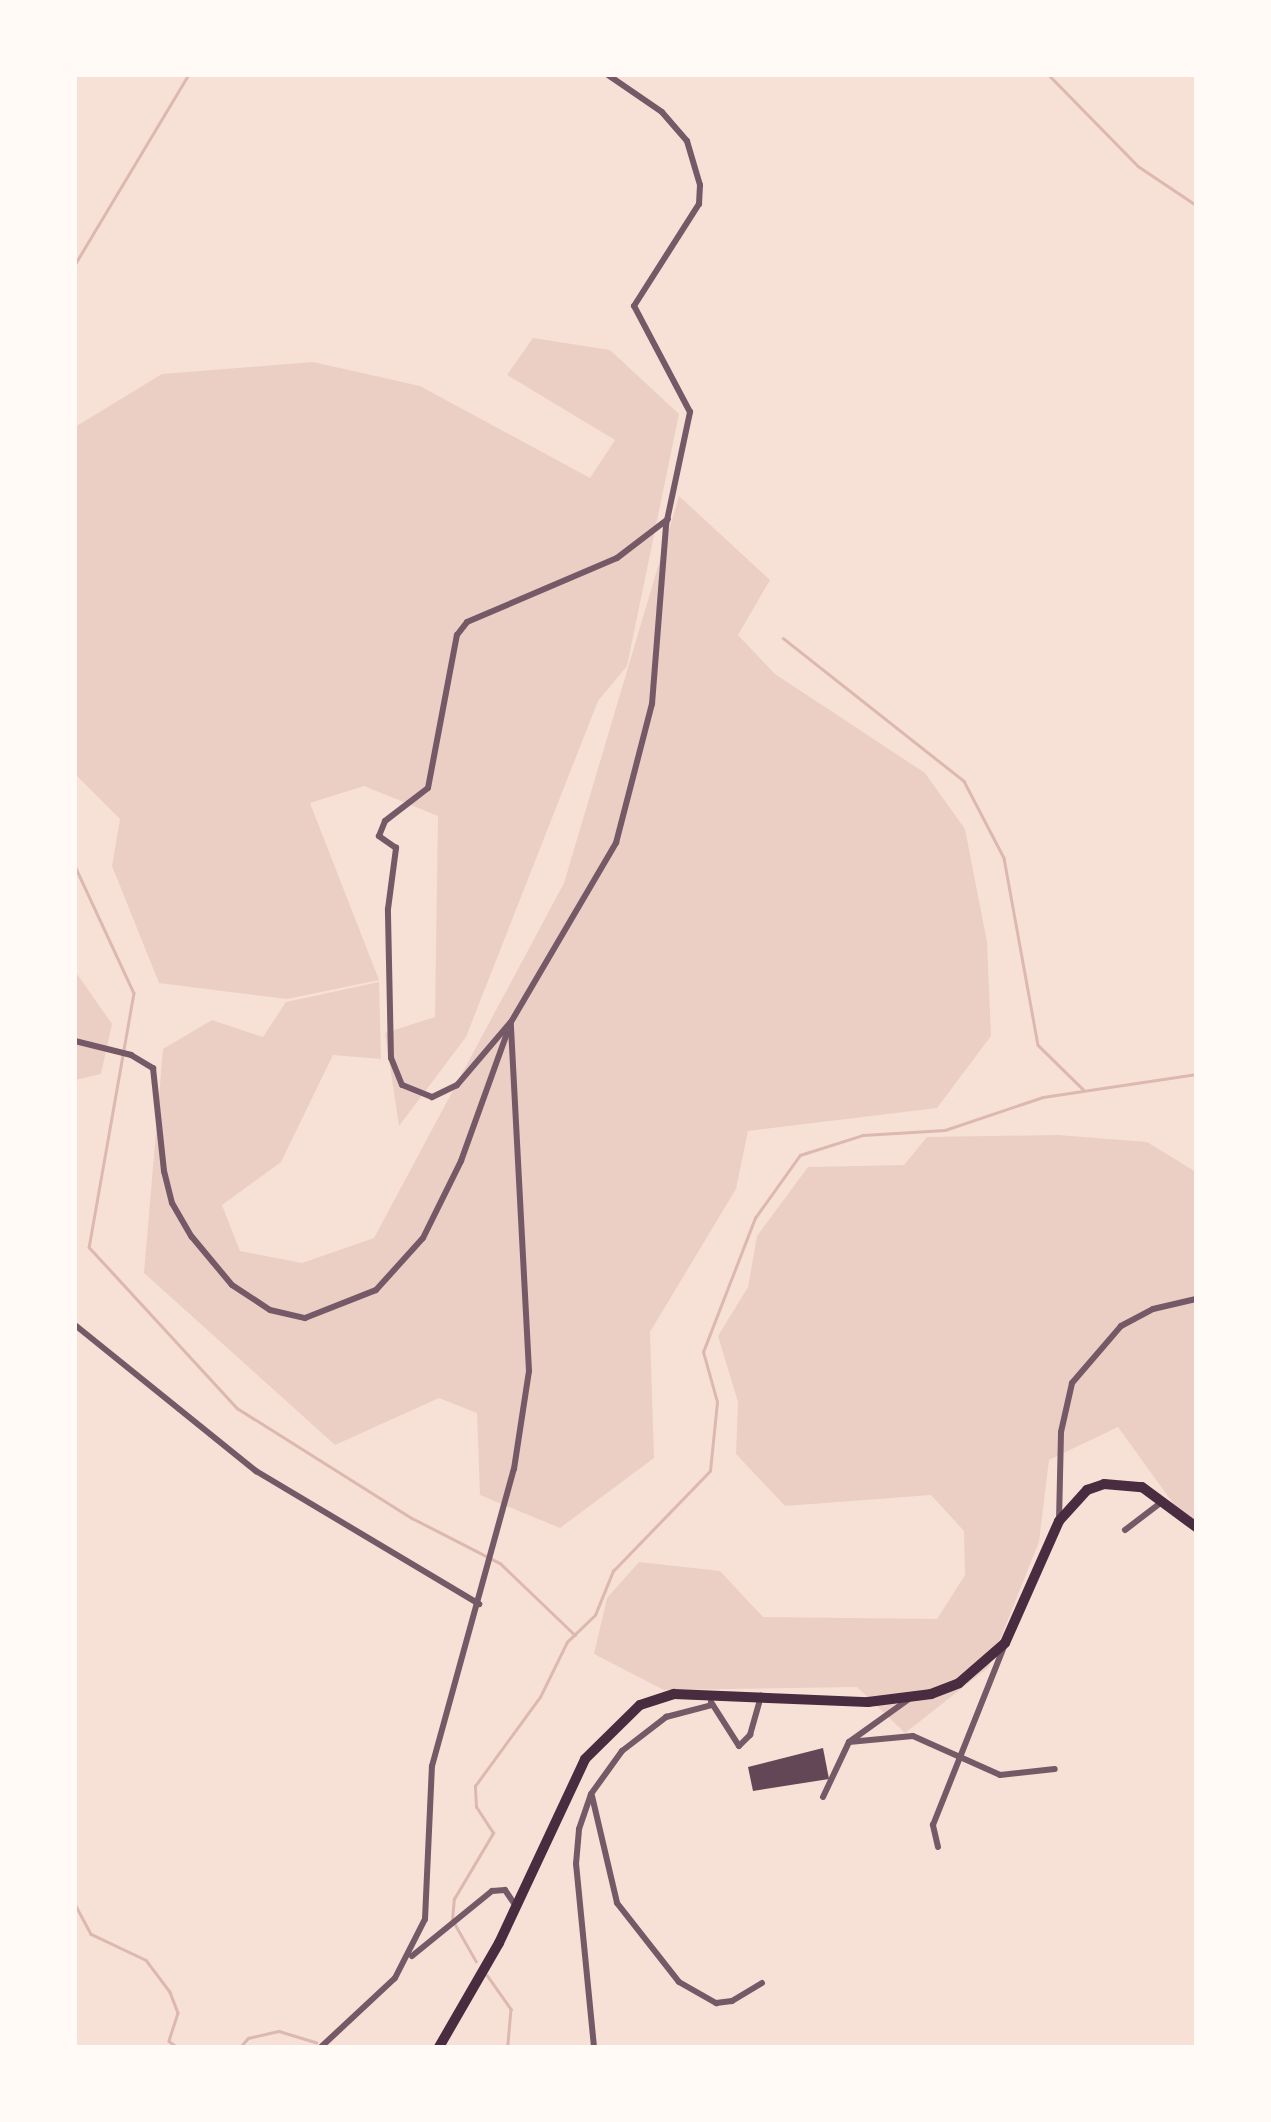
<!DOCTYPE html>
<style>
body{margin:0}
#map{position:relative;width:1271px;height:2122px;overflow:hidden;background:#f7e1d7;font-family:Rubik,sans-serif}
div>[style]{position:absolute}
.green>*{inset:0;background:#ebcfc5}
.stream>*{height:2.5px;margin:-1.25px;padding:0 1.25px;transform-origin:1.25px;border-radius:1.25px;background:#dcb8b0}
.building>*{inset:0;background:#644757}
.minor>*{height:6px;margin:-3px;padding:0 3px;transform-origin:3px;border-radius:3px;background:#755966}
.primary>*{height:10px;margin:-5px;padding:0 5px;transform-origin:5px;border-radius:5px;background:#4a2c40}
span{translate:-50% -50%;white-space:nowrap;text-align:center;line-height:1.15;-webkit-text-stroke:7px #fffaf5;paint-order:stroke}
.frame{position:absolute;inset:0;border:77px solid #fffaf5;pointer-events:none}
</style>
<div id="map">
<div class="green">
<i style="clip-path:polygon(533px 338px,610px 350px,679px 414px,627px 666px,598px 701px,466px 1037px,399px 1126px,385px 1033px,435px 1017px,438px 816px,364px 786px,310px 803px,379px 980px,287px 999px,159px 983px,112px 866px,120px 819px,75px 774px,75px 427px,162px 374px,313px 362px,420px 386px,590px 478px,615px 440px,507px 375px)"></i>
<i style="clip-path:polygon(679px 496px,770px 580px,738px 635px,775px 674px,925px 773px,965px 829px,987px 942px,991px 1036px,937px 1108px,748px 1131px,736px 1189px,650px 1332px,654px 1458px,560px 1528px,480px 1495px,477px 1413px,439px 1398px,335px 1445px,144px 1273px,163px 1049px,212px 1020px,263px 1037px,286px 1002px,379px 982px,381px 1059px,333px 1055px,281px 1162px,222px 1205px,240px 1251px,302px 1263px,374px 1238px,564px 883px)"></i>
<i style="clip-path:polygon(75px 971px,112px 1024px,101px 1074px,75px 1080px)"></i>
<i style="clip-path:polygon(1058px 1135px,1147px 1142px,1196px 1172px,1196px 1535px,1118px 1427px,1049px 1460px,1039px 1542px,989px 1667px,905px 1733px,857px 1687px,664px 1690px,594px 1654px,607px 1598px,639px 1562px,720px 1571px,763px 1617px,937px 1619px,965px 1575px,964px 1531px,931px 1495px,785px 1506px,736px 1454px,738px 1402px,718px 1336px,748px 1287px,757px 1236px,808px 1167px,904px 1165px,927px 1137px)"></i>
</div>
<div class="stream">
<i style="left:1049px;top:75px;width:127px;rotate:45.6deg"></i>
<i style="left:1138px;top:166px;width:70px;rotate:33.9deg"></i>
<i style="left:75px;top:264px;width:220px;rotate:-59.1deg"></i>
<i style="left:783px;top:638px;width:231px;rotate:38.3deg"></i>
<i style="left:964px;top:781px;width:87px;rotate:62.5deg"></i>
<i style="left:1004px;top:858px;width:190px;rotate:79.7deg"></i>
<i style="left:1038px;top:1045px;width:63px;rotate:44.4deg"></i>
<i style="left:75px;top:866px;width:140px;rotate:65.1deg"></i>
<i style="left:134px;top:993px;width:258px;rotate:100deg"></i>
<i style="left:89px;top:1247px;width:219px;rotate:47.4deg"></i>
<i style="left:237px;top:1408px;width:207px;rotate:32.2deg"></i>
<i style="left:412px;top:1518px;width:99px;rotate:27.1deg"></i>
<i style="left:500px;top:1563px;width:104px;rotate:43.8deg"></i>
<i style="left:75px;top:1904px;width:34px;rotate:62deg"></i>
<i style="left:91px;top:1934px;width:61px;rotate:25.3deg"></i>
<i style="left:146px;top:1960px;width:40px;rotate:53deg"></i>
<i style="left:170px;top:1992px;width:22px;rotate:69deg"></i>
<i style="left:178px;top:2013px;width:29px;rotate:108deg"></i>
<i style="left:169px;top:2041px;width:10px;rotate:37deg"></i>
<i style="left:476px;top:1962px;width:48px;rotate:-119.7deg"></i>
<i style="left:452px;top:1920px;width:21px;rotate:-85deg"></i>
<i style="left:454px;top:1899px;width:77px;rotate:-59.4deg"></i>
<i style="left:493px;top:1833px;width:31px;rotate:-123deg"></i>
<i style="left:476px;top:1807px;width:21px;rotate:-93deg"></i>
<i style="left:475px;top:1786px;width:110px;rotate:-53.9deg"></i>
<i style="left:540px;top:1697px;width:61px;rotate:-63.9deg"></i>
<i style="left:567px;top:1642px;width:39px;rotate:-44deg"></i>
<i style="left:595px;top:1615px;width:48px;rotate:-67.8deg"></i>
<i style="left:613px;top:1571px;width:139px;rotate:-45.9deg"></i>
<i style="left:710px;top:1471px;width:69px;rotate:-84.2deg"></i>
<i style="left:717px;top:1402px;width:52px;rotate:-105.6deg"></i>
<i style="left:703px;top:1352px;width:144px;rotate:-68.8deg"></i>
<i style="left:755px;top:1218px;width:77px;rotate:-54.5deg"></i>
<i style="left:800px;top:1155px;width:66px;rotate:-17.6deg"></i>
<i style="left:863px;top:1135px;width:82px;rotate:-3.5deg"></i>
<i style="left:945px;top:1130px;width:103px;rotate:-18.6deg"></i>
<i style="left:1043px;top:1097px;width:155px;rotate:-8.5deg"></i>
<i style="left:487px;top:1975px;width:42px;rotate:54.8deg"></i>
<i style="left:511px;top:2009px;width:38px;rotate:95deg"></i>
<i style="left:240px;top:2047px;width:12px;rotate:-48deg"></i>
<i style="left:248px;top:2038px;width:32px;rotate:-13deg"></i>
<i style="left:279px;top:2031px;width:39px;rotate:17deg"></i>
</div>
<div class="building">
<i style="clip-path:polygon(823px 1748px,829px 1779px,753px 1791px,748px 1767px)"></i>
</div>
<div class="minor">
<i style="left:510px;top:1023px;width:82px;rotate:130.5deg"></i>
<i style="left:457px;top:1085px;width:28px;rotate:154deg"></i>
<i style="left:432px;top:1097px;width:32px;rotate:-158deg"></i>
<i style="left:402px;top:1085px;width:29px;rotate:-112deg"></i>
<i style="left:391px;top:1058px;width:149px;rotate:-91.2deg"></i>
<i style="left:388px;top:909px;width:62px;rotate:-82.5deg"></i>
<i style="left:396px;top:848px;width:21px;rotate:-145deg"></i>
<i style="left:379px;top:836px;width:16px;rotate:-68deg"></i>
<i style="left:385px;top:821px;width:54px;rotate:-37.5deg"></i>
<i style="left:428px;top:788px;width:156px;rotate:-79.3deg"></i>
<i style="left:457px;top:635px;width:16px;rotate:-52deg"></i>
<i style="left:467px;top:622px;width:163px;rotate:-23.1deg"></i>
<i style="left:617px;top:558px;width:64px;rotate:-37.4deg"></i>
<i style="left:75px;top:1041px;width:58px;rotate:14deg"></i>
<i style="left:131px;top:1055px;width:26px;rotate:31deg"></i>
<i style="left:153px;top:1068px;width:104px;rotate:83.9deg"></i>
<i style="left:164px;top:1171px;width:33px;rotate:76deg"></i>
<i style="left:172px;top:1203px;width:39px;rotate:60deg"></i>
<i style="left:192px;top:1237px;width:62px;rotate:50.2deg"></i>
<i style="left:232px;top:1285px;width:45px;rotate:33.3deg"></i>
<i style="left:270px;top:1310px;width:36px;rotate:13deg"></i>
<i style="left:305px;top:1318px;width:76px;rotate:-21.5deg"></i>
<i style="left:376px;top:1290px;width:70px;rotate:-47.9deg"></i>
<i style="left:423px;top:1238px;width:86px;rotate:-63.7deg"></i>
<i style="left:461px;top:1161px;width:136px;rotate:-70.2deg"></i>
<i style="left:75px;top:1325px;width:233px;rotate:38.9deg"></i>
<i style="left:256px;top:1471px;width:260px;rotate:30.8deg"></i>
<i style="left:1059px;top:1521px;width:89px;rotate:-88.7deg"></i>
<i style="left:1061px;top:1432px;width:50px;rotate:-77.3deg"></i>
<i style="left:1072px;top:1383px;width:75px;rotate:-49.3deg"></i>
<i style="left:1121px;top:1326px;width:36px;rotate:-28deg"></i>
<i style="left:1153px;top:1309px;width:44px;rotate:-13.1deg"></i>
<i style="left:1125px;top:1530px;width:48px;rotate:-37.3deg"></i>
<i style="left:711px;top:1702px;width:52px;rotate:57.5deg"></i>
<i style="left:739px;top:1746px;width:16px;rotate:-45deg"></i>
<i style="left:750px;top:1735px;width:41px;rotate:-74.2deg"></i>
<i style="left:849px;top:1742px;width:64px;rotate:-5.4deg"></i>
<i style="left:913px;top:1736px;width:95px;rotate:24.1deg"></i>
<i style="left:1000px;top:1775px;width:55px;rotate:-6.2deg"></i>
<i style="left:592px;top:1796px;width:110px;rotate:76.8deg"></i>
<i style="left:617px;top:1903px;width:100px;rotate:51.9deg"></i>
<i style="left:679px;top:1982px;width:43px;rotate:29.6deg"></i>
<i style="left:716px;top:2003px;width:16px;rotate:-7deg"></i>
<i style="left:732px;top:2001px;width:35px;rotate:-31deg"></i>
<i style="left:823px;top:1797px;width:61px;rotate:-64.7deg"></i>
<i style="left:849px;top:1742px;width:74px;rotate:-35.6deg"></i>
<i style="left:938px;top:1847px;width:23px;rotate:-103deg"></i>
<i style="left:933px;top:1825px;width:195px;rotate:-68.3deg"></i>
<i style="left:412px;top:1956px;width:103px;rotate:-39.1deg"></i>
<i style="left:492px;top:1891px;width:13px;rotate:-4deg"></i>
<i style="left:505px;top:1890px;width:18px;rotate:56deg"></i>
<i style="left:321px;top:2047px;width:101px;rotate:-43deg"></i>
<i style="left:395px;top:1978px;width:66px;rotate:-63deg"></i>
<i style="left:425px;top:1919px;width:153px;rotate:-87.4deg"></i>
<i style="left:432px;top:1766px;width:308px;rotate:-74.6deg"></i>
<i style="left:514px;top:1469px;width:99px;rotate:-81.3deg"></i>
<i style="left:529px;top:1371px;width:349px;rotate:-93deg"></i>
<i style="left:511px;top:1022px;width:208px;rotate:-59.6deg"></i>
<i style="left:616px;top:843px;width:144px;rotate:-75.5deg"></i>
<i style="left:652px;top:704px;width:180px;rotate:-85.5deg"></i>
<i style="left:666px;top:525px;width:116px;rotate:-78deg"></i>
<i style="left:690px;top:412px;width:120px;rotate:-117.8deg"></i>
<i style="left:634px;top:306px;width:121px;rotate:-57.5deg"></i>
<i style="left:699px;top:204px;width:19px;rotate:-87deg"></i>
<i style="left:700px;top:185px;width:46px;rotate:-106.5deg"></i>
<i style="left:687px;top:141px;width:38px;rotate:-131deg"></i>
<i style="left:662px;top:112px;width:65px;rotate:-145.6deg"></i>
<i style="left:594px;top:2047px;width:184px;rotate:-95.6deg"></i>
<i style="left:576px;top:1864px;width:35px;rotate:-85deg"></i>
<i style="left:579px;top:1829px;width:37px;rotate:-71deg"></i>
<i style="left:591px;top:1794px;width:53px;rotate:-54.2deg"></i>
<i style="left:622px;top:1751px;width:56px;rotate:-37.7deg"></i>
<i style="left:666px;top:1717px;width:48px;rotate:-14.6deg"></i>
</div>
<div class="primary">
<i style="left:439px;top:2047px;width:120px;rotate:-60deg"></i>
<i style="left:499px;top:1943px;width:203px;rotate:-64.9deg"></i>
<i style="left:585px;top:1759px;width:77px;rotate:-44.5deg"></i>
<i style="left:640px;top:1705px;width:36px;rotate:-18deg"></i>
<i style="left:674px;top:1694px;width:194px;rotate:2.4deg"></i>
<i style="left:868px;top:1702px;width:64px;rotate:-7.2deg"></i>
<i style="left:931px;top:1694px;width:30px;rotate:-21deg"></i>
<i style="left:959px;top:1683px;width:61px;rotate:-41deg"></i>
<i style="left:1005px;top:1643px;width:133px;rotate:-66.1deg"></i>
<i style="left:1059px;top:1521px;width:42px;rotate:-47.9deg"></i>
<i style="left:1087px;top:1490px;width:18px;rotate:-19deg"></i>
<i style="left:1104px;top:1484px;width:38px;rotate:5deg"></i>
<i style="left:1142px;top:1487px;width:67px;rotate:36.5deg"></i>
</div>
<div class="frame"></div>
</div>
